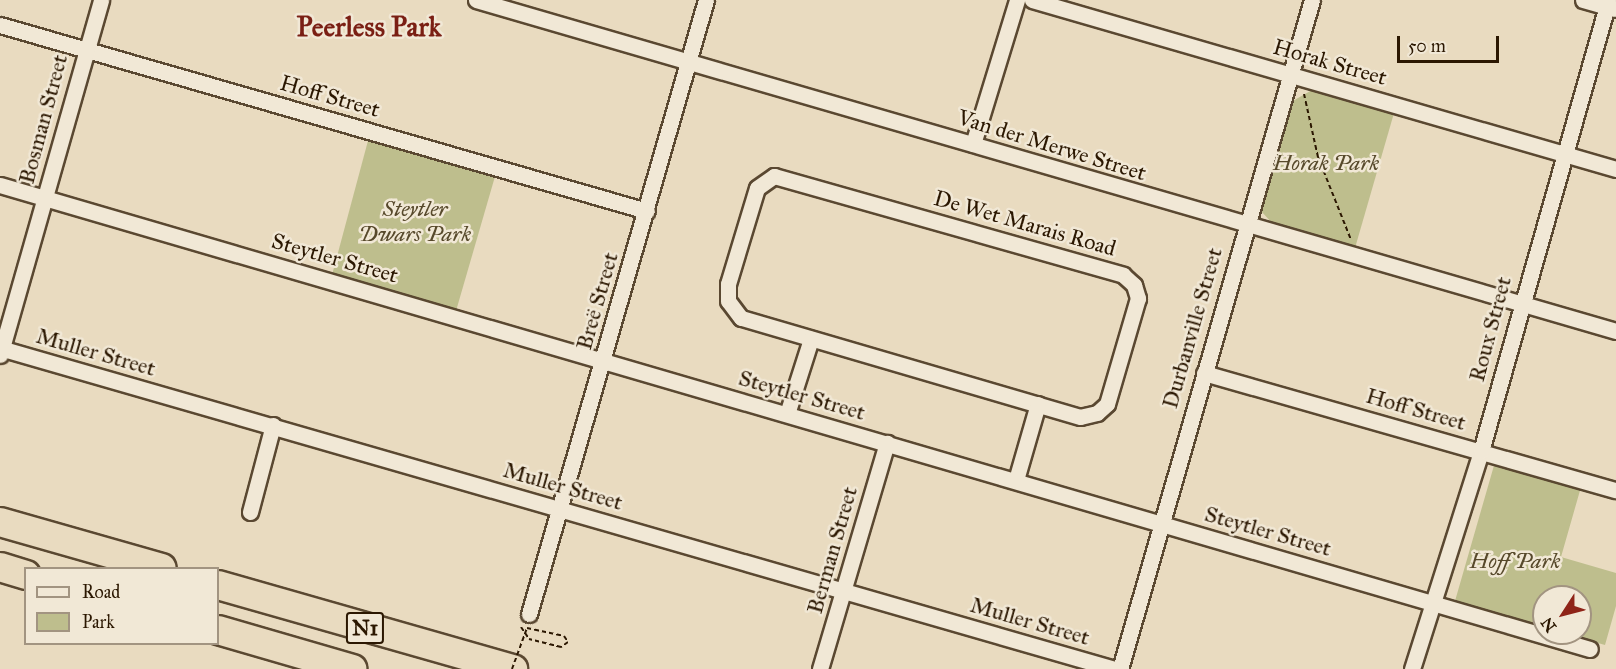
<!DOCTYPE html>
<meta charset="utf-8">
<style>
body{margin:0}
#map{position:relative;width:1616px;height:669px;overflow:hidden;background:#e9dbc0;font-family:"IM FELL Great Primer",serif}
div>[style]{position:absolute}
.green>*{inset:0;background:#bebe8d}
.path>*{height:2px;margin-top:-1px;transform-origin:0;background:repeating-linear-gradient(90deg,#2b1701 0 4.5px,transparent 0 7.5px)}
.roads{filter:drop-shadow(2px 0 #5a4831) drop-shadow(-2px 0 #5a4831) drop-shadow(0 2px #5a4831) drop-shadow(0 -2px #5a4831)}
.minor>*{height:15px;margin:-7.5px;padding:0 7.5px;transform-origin:7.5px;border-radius:7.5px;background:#f1e8d6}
.motorway>*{height:28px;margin:-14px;padding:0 14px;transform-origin:14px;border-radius:14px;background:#e9dbc0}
.path-bridge>*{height:2px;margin-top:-1px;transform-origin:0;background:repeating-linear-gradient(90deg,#2b1701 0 4.5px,transparent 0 7.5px)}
span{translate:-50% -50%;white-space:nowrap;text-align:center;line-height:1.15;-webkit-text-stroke:5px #f1e8d6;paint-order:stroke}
.shield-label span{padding:2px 4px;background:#f1e8d6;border:2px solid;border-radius:4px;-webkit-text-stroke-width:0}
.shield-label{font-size:21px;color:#2b1701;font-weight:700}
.street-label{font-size:22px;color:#2b1701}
.park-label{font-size:22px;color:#57492b;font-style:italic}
.district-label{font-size:28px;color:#7a1f14;font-weight:700}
.legend{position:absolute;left:24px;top:567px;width:195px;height:78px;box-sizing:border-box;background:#f1e8d6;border:2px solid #a29481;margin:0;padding:8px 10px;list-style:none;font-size:18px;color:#2b1701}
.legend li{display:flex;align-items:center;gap:12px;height:30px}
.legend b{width:30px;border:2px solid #a29481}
.north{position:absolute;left:1532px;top:585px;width:60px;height:60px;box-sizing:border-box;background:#f1e8d6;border:2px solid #a29481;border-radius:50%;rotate:234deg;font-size:16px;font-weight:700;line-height:24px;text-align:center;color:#2b1701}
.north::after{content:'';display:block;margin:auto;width:21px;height:27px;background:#8f2418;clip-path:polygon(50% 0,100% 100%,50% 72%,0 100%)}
.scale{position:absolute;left:1397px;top:36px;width:102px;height:27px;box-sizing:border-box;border:3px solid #2b1701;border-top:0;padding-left:8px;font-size:18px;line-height:21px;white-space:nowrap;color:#2b1701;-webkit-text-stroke:4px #f1e8d6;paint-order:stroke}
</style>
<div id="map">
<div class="green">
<i style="clip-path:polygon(1312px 90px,1394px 113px,1355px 248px,1272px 223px,1261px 211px,1291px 102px)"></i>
<i style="clip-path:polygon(369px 137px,496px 173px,456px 311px,332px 275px)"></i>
<i style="clip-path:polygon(1495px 462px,1581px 487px,1561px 557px,1616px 573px,1616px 606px,1605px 645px,1563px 633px,1580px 633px,1580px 597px,1544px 597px,1544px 627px,1455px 601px)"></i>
</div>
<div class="path">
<i style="left:1304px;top:94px;width:65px;rotate:77.5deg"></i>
<i style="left:1318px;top:157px;width:89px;rotate:68.3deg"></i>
<i style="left:521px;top:627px;width:14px;rotate:56deg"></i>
</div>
<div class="roads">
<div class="minor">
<i style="left:476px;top:0;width:1187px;rotate:16.19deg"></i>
<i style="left:1032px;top:0;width:608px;rotate:16.14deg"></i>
<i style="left:1583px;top:0;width:32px;rotate:16deg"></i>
<i style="left:0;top:25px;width:673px;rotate:16.04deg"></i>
<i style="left:973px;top:144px;width:151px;rotate:-73deg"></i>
<i style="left:774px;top:176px;width:363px;rotate:15.8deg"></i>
<i style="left:1123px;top:275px;width:15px;rotate:42deg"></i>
<i style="left:1134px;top:285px;width:14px;rotate:73deg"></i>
<i style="left:1138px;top:298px;width:110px;rotate:106.3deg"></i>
<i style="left:1107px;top:404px;width:13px;rotate:138deg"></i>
<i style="left:1097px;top:413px;width:17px;rotate:167deg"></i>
<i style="left:1080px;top:417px;width:353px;rotate:-163.7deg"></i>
<i style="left:741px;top:318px;width:21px;rotate:-127deg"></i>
<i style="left:728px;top:301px;width:17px;rotate:-90deg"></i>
<i style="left:728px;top:284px;width:100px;rotate:-73.2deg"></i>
<i style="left:757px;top:188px;width:21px;rotate:-35deg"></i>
<i style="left:0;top:185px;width:1656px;rotate:16.27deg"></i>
<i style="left:0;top:348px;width:1159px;rotate:16.07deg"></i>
<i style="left:0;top:355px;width:369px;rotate:-74.1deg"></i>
<i style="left:1204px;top:373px;width:428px;rotate:15.9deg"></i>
<i style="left:787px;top:414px;width:79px;rotate:-72.3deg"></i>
<i style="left:1016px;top:480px;width:79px;rotate:-73.9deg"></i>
<i style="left:250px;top:512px;width:90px;rotate:-75.2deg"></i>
<i style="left:529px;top:614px;width:639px;rotate:-73.92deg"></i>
<i style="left:820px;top:669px;width:236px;rotate:-73.5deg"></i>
<i style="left:1120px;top:669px;width:696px;rotate:-73.99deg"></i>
<i style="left:1412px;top:669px;width:229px;rotate:-72.4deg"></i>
<i style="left:1481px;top:451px;width:469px;rotate:-74.2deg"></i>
</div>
<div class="motorway">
<i style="left:0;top:522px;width:168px;rotate:15.9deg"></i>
<i style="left:0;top:567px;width:27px;rotate:17deg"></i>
<i style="left:218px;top:585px;width:307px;rotate:15.9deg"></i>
<i style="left:218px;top:630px;width:140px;rotate:16.2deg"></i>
</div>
</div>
<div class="path-bridge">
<i style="left:512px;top:669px;width:44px;rotate:-69.9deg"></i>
<i style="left:527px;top:628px;width:38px;rotate:12deg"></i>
<i style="left:564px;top:636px;width:7px;rotate:56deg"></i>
<i style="left:568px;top:642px;width:9px;rotate:144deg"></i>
<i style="left:561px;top:647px;width:33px;rotate:-166deg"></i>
</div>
<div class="shield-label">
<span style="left:365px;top:628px">N1</span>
</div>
<div class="street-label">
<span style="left:1330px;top:62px;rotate:16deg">Horak Street</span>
<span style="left:330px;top:96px;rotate:16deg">Hoff Street</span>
<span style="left:43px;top:119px;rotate:-75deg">Bosman Street</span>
<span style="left:1052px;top:145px;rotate:17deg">Van der Merwe Street</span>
<span style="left:1025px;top:223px;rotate:16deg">De Wet Marais Road</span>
<span style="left:335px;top:258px;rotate:16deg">Steytler Street</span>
<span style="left:597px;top:301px;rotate:-74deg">Breë Street</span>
<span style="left:1192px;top:328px;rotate:-74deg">Durbanville Street</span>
<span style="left:1490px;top:329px;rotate:-75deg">Roux Street</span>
<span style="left:96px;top:352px;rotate:16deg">Muller Street</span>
<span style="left:802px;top:395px;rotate:16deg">Steytler Street</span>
<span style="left:1416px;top:409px;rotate:16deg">Hoff Street</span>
<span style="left:563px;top:486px;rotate:16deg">Muller Street</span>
<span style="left:1268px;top:531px;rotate:16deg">Steytler Street</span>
<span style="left:832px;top:550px;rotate:-74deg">Berman Street</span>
<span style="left:1030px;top:621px;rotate:16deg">Muller Street</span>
</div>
<div class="park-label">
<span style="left:1326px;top:163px">Horak Park</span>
<span style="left:415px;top:221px">Steytler<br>Dwars Park</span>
<span style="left:1515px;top:561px">Hoff Park</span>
</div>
<div class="district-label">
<span style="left:369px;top:27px">Peerless Park</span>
</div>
<ul class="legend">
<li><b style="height:8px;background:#f1e8d6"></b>Road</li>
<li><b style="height:16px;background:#bebe8d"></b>Park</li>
</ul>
<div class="north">N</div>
<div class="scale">50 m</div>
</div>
